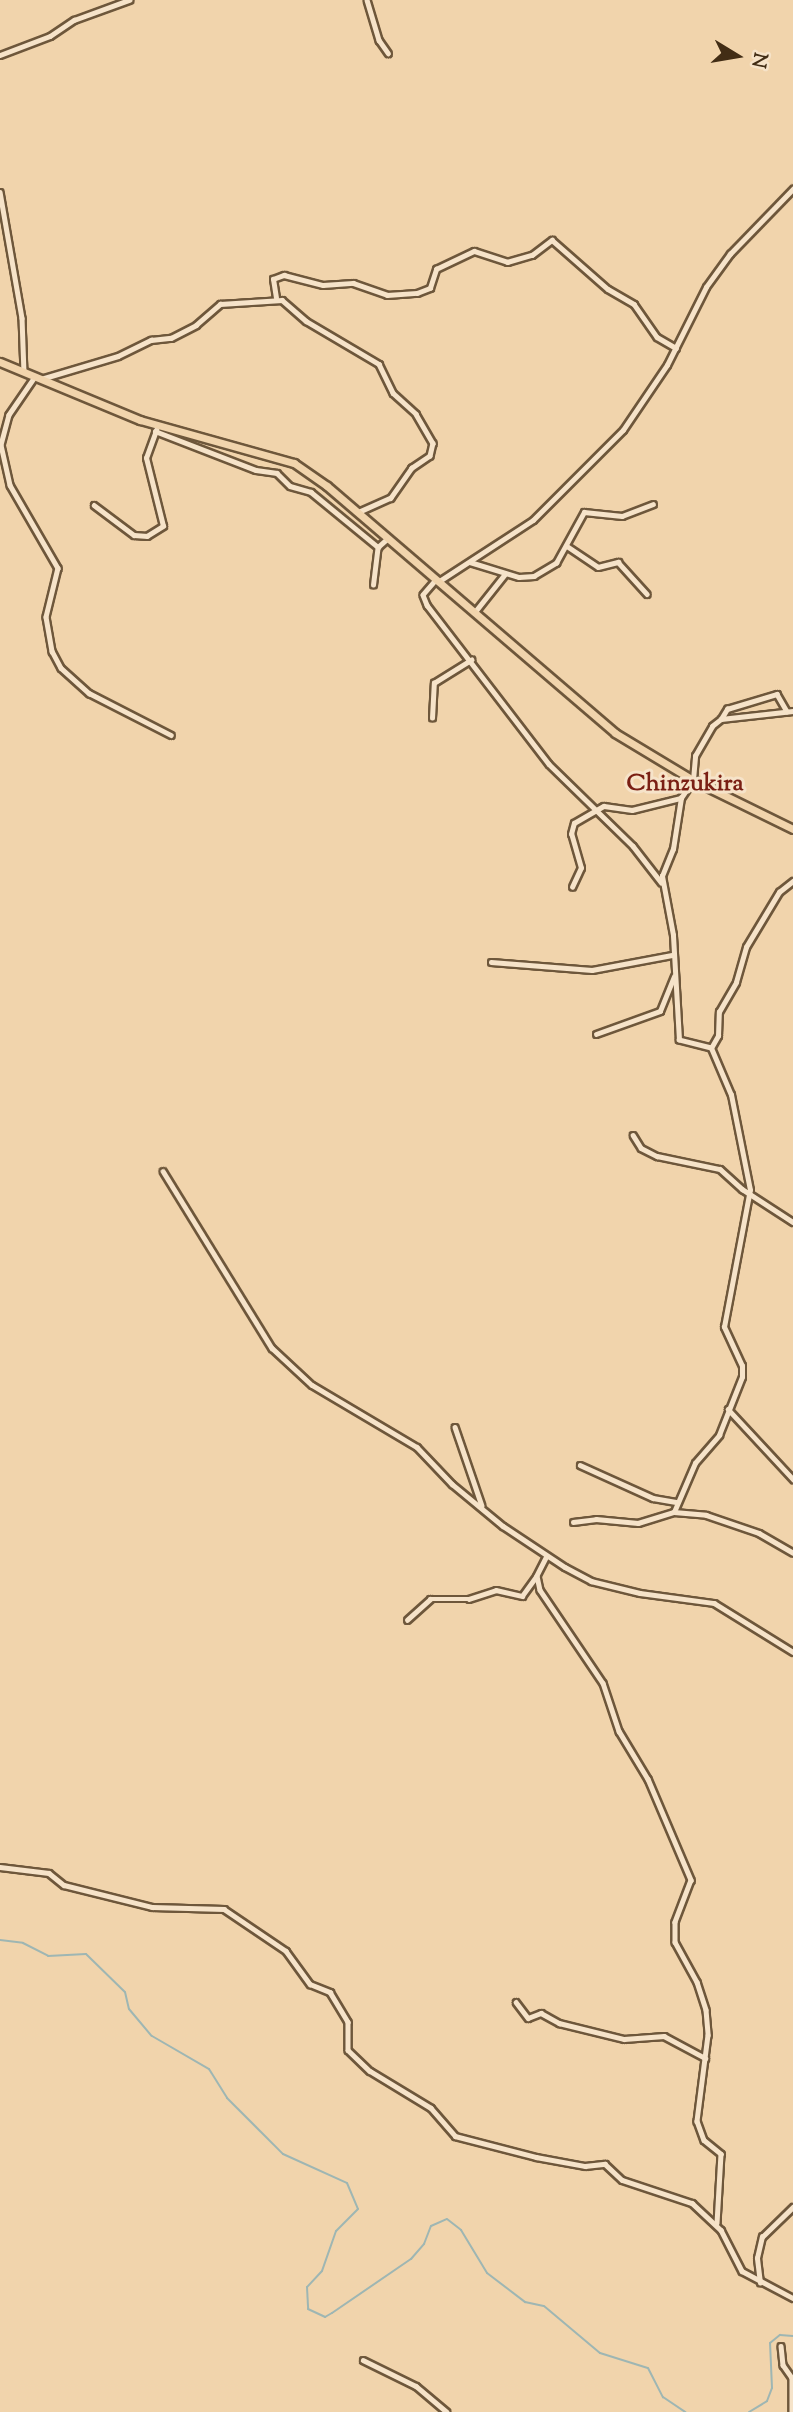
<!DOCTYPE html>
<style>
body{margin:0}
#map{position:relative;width:793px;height:2412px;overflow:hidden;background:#f1d4ac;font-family:"Sorts Mill Goudy",serif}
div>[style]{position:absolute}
.stream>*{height:2px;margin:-1px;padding:0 1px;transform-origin:1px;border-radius:1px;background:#9eb6b3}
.roads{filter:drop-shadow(2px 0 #6e573b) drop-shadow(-2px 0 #6e573b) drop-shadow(0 2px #6e573b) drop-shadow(0 -2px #6e573b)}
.minor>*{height:4.5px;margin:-2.25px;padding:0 2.25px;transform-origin:2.25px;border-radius:2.25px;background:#f6e3c9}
.trunk>*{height:7px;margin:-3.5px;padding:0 3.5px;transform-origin:3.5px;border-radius:3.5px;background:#f1d4ac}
span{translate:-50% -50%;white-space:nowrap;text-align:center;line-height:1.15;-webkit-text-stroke:6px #f6e3c9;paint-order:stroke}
.quarter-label{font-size:24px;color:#7a1f14;font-weight:700}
.north{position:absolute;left:702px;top:21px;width:70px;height:70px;-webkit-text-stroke:5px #f6e3c9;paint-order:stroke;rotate:101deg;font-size:19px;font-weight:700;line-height:28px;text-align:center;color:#422d15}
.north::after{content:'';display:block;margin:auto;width:24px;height:32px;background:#422d15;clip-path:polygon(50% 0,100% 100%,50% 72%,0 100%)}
</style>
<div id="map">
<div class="stream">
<i style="left:0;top:1940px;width:23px;rotate:7deg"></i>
<i style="left:23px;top:1943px;width:28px;rotate:27deg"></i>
<i style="left:48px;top:1956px;width:38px;rotate:-3deg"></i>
<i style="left:86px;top:1954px;width:54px;rotate:44.3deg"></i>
<i style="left:125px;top:1992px;width:17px;rotate:77deg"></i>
<i style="left:129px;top:2009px;width:35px;rotate:50deg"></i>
<i style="left:152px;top:2036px;width:66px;rotate:30.1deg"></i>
<i style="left:209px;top:2069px;width:34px;rotate:58deg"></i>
<i style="left:227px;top:2098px;width:79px;rotate:45deg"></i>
<i style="left:283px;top:2154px;width:70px;rotate:24.4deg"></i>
<i style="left:347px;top:2183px;width:28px;rotate:67deg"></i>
<i style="left:358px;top:2209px;width:31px;rotate:135deg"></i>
<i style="left:336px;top:2231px;width:42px;rotate:109.3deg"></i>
<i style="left:322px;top:2271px;width:22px;rotate:133deg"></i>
<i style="left:307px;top:2287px;width:22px;rotate:87deg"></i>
<i style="left:308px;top:2309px;width:19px;rotate:25deg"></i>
<i style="left:325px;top:2317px;width:8px;rotate:-30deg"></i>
<i style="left:332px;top:2313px;width:96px;rotate:-34.4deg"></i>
<i style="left:411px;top:2259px;width:20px;rotate:-49deg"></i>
<i style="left:424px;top:2244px;width:19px;rotate:-69deg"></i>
<i style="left:431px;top:2226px;width:17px;rotate:-24deg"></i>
<i style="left:447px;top:2219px;width:18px;rotate:38deg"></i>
<i style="left:461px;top:2230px;width:50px;rotate:58.8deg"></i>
<i style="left:487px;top:2273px;width:48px;rotate:37.3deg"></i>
<i style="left:525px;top:2302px;width:19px;rotate:12deg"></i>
<i style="left:544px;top:2306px;width:73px;rotate:40deg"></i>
<i style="left:600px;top:2353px;width:50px;rotate:17.4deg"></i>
<i style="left:648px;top:2368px;width:33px;rotate:63deg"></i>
<i style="left:663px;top:2397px;width:27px;rotate:34deg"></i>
<i style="left:749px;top:2412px;width:21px;rotate:-31deg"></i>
<i style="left:767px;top:2401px;width:14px;rotate:-69deg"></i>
<i style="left:772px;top:2388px;width:45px;rotate:-92.5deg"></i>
<i style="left:770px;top:2343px;width:13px;rotate:-39deg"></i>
<i style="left:780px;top:2335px;width:13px;rotate:4deg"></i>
</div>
<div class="roads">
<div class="minor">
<i style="left:367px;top:0;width:42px;rotate:73.3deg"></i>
<i style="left:379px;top:40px;width:16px;rotate:55deg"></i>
<i style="left:0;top:55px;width:53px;rotate:-20.8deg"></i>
<i style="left:50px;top:36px;width:29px;rotate:-34deg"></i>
<i style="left:74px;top:20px;width:59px;rotate:-20deg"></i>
<i style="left:0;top:192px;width:128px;rotate:80.1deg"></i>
<i style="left:22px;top:318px;width:54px;rotate:87.9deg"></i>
<i style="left:276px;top:298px;width:19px;rotate:-99deg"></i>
<i style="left:273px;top:279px;width:12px;rotate:-20deg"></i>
<i style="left:284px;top:275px;width:40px;rotate:14.4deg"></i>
<i style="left:323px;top:285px;width:30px;rotate:-4deg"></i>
<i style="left:353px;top:283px;width:36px;rotate:19deg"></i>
<i style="left:387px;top:295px;width:30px;rotate:-4deg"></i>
<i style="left:417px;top:293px;width:14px;rotate:-21deg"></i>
<i style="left:430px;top:288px;width:20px;rotate:-72deg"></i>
<i style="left:436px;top:269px;width:42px;rotate:-25.3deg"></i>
<i style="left:474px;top:251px;width:35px;rotate:18deg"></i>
<i style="left:507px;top:262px;width:26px;rotate:-16deg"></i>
<i style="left:532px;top:255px;width:25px;rotate:-37deg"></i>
<i style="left:552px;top:240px;width:74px;rotate:41.2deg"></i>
<i style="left:608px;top:289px;width:30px;rotate:30deg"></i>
<i style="left:634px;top:304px;width:40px;rotate:55.1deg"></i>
<i style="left:657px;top:337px;width:22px;rotate:30deg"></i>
<i style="left:35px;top:377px;width:46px;rotate:124.4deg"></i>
<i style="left:9px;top:415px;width:31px;rotate:105deg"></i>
<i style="left:1px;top:445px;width:41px;rotate:77.3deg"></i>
<i style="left:10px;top:485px;width:96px;rotate:60deg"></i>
<i style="left:58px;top:568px;width:50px;rotate:103.8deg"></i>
<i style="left:46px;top:617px;width:35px;rotate:80deg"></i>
<i style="left:52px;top:651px;width:19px;rotate:62deg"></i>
<i style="left:61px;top:668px;width:38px;rotate:42deg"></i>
<i style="left:89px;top:693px;width:92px;rotate:27.1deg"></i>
<i style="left:41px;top:379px;width:80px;rotate:-16.6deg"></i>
<i style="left:118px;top:356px;width:37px;rotate:-26deg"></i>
<i style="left:151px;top:340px;width:20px;rotate:-6deg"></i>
<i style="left:171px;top:338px;width:28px;rotate:-27deg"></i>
<i style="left:196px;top:325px;width:32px;rotate:-41deg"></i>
<i style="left:220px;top:304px;width:62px;rotate:-3.7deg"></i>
<i style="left:282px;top:300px;width:32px;rotate:41deg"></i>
<i style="left:306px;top:321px;width:85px;rotate:30.5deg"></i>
<i style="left:379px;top:364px;width:32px;rotate:64deg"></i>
<i style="left:393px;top:393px;width:31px;rotate:42deg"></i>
<i style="left:416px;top:414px;width:34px;rotate:60deg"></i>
<i style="left:433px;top:443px;width:13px;rotate:103deg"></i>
<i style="left:430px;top:456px;width:22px;rotate:146deg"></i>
<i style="left:412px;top:468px;width:37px;rotate:125deg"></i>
<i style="left:391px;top:498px;width:36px;rotate:156deg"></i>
<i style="left:155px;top:431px;width:108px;rotate:21.1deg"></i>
<i style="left:256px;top:470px;width:21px;rotate:8deg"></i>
<i style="left:277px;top:473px;width:18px;rotate:45deg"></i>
<i style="left:290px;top:486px;width:22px;rotate:16deg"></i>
<i style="left:311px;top:492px;width:87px;rotate:39.4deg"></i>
<i style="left:94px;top:505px;width:50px;rotate:36.9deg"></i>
<i style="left:134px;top:535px;width:13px;rotate:4deg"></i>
<i style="left:147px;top:536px;width:19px;rotate:-32deg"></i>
<i style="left:163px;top:526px;width:70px;rotate:-104deg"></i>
<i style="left:146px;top:458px;width:30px;rotate:-70deg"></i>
<i style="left:567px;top:546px;width:37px;rotate:34deg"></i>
<i style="left:598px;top:567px;width:21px;rotate:-14deg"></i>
<i style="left:618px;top:562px;width:43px;rotate:47.8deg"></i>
<i style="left:470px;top:562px;width:51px;rotate:17deg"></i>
<i style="left:519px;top:577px;width:15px;rotate:-4deg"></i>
<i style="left:534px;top:576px;width:26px;rotate:-31deg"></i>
<i style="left:556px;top:563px;width:58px;rotate:-61.2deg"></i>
<i style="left:584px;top:512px;width:38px;rotate:6deg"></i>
<i style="left:622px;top:516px;width:33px;rotate:-21deg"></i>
<i style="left:435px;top:581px;width:18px;rotate:131deg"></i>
<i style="left:423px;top:595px;width:11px;rotate:68deg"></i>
<i style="left:427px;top:605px;width:200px;rotate:52.5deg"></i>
<i style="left:549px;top:764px;width:117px;rotate:44.3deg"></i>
<i style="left:633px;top:846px;width:46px;rotate:52.1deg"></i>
<i style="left:438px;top:582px;width:113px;rotate:-33.1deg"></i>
<i style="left:533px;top:520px;width:127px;rotate:-45deg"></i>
<i style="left:623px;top:430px;width:78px;rotate:-55.9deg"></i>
<i style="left:667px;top:365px;width:87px;rotate:-63.4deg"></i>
<i style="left:706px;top:287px;width:41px;rotate:-54deg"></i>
<i style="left:730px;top:254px;width:91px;rotate:-45.9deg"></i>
<i style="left:373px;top:585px;width:38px;rotate:-83deg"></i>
<i style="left:378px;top:547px;width:12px;rotate:-42deg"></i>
<i style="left:474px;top:613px;width:50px;rotate:-51.5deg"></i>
<i style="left:432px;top:718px;width:35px;rotate:-87deg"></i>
<i style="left:434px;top:683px;width:44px;rotate:-31.9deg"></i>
<i style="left:721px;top:719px;width:12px;rotate:-59deg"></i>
<i style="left:727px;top:709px;width:52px;rotate:-16.7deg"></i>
<i style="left:777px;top:694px;width:20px;rotate:60deg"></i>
<i style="left:572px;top:887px;width:21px;rotate:-65deg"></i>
<i style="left:581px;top:868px;width:35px;rotate:-106deg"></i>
<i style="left:571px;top:834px;width:11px;rotate:-75deg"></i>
<i style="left:574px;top:823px;width:34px;rotate:-30deg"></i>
<i style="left:604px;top:806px;width:28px;rotate:8deg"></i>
<i style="left:632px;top:810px;width:50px;rotate:-13.8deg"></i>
<i style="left:491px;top:962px;width:101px;rotate:4.5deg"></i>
<i style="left:592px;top:970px;width:81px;rotate:-10.6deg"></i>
<i style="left:596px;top:1034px;width:68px;rotate:-19.8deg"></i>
<i style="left:660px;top:1011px;width:37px;rotate:-68deg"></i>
<i style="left:711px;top:1048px;width:14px;rotate:-60deg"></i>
<i style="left:718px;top:1036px;width:24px;rotate:-88deg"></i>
<i style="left:719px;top:1012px;width:34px;rotate:-60deg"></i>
<i style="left:736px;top:982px;width:36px;rotate:-74deg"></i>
<i style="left:746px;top:947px;width:64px;rotate:-59deg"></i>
<i style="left:779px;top:892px;width:18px;rotate:-38deg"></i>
<i style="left:633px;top:1135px;width:15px;rotate:58deg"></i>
<i style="left:641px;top:1148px;width:18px;rotate:27deg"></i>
<i style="left:657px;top:1156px;width:64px;rotate:11.7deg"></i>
<i style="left:720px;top:1169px;width:30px;rotate:42deg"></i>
<i style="left:742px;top:1189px;width:61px;rotate:32.9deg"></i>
<i style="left:163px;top:1171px;width:208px;rotate:58.4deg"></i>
<i style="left:272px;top:1348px;width:54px;rotate:42.8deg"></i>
<i style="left:312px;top:1385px;width:122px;rotate:30.6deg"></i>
<i style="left:417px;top:1447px;width:51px;rotate:46.6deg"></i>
<i style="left:452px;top:1484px;width:66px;rotate:39.5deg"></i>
<i style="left:503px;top:1526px;width:74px;rotate:33.5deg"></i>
<i style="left:565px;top:1567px;width:30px;rotate:28deg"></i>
<i style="left:591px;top:1581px;width:50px;rotate:13.8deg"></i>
<i style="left:640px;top:1593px;width:75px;rotate:7.7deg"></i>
<i style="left:714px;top:1603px;width:93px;rotate:31.8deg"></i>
<i style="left:728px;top:1409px;width:96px;rotate:47.1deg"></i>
<i style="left:455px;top:1427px;width:83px;rotate:71.1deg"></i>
<i style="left:580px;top:1465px;width:80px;rotate:24.3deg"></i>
<i style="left:653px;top:1498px;width:23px;rotate:10deg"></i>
<i style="left:674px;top:1512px;width:53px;rotate:-66.8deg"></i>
<i style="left:695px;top:1463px;width:37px;rotate:-49deg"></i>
<i style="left:719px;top:1435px;width:62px;rotate:-68.4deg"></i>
<i style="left:742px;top:1377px;width:11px;rotate:-90deg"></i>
<i style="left:742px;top:1366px;width:43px;rotate:-114.8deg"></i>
<i style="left:724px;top:1327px;width:139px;rotate:-79.3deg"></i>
<i style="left:750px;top:1190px;width:97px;rotate:-101.3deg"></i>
<i style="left:731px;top:1095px;width:51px;rotate:-113.1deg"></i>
<i style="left:711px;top:1048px;width:33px;rotate:-166deg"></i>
<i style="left:679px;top:1040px;width:105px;rotate:-93.3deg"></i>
<i style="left:673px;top:935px;width:60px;rotate:-100.6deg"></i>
<i style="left:662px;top:876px;width:29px;rotate:-68deg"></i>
<i style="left:673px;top:849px;width:52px;rotate:-81.1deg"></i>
<i style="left:681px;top:798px;width:22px;rotate:-56deg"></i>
<i style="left:693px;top:780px;width:24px;rotate:-85deg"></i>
<i style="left:695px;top:756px;width:34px;rotate:-60deg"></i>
<i style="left:712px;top:726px;width:11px;rotate:-38deg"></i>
<i style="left:721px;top:719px;width:72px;rotate:-6.3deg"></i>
<i style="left:573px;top:1522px;width:23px;rotate:-7deg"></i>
<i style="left:596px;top:1519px;width:42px;rotate:5.4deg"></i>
<i style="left:638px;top:1523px;width:38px;rotate:-17deg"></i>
<i style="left:674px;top:1512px;width:32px;rotate:5deg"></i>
<i style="left:706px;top:1515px;width:56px;rotate:18.8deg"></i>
<i style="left:759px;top:1533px;width:39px;rotate:30deg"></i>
<i style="left:547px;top:1556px;width:22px;rotate:117deg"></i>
<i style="left:537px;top:1576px;width:14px;rotate:78deg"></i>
<i style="left:540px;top:1590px;width:112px;rotate:55.9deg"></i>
<i style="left:603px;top:1683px;width:51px;rotate:71.6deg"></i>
<i style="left:619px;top:1731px;width:56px;rotate:58.9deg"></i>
<i style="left:648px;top:1779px;width:110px;rotate:66.9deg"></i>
<i style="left:691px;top:1880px;width:45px;rotate:110.9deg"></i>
<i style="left:675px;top:1922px;width:20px;rotate:90deg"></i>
<i style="left:675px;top:1942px;width:46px;rotate:61.2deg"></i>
<i style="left:697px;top:1982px;width:29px;rotate:72deg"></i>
<i style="left:706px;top:2010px;width:25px;rotate:85deg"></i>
<i style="left:708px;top:2035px;width:87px;rotate:97.3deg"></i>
<i style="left:697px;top:2121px;width:20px;rotate:70deg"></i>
<i style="left:704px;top:2140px;width:22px;rotate:39deg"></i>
<i style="left:721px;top:2154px;width:69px;rotate:93.3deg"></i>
<i style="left:407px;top:1620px;width:31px;rotate:-42deg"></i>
<i style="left:430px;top:1599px;width:39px"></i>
<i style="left:469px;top:1599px;width:28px;rotate:-18deg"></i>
<i style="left:496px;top:1590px;width:27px;rotate:13deg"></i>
<i style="left:522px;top:1596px;width:24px;rotate:-54deg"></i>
<i style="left:0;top:1867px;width:49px;rotate:7deg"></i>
<i style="left:49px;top:1873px;width:19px;rotate:39deg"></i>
<i style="left:64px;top:1885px;width:91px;rotate:14deg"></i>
<i style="left:152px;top:1907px;width:72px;rotate:1.6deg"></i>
<i style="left:224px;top:1909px;width:75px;rotate:34.1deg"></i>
<i style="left:286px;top:1951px;width:41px;rotate:54deg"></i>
<i style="left:310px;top:1984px;width:22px;rotate:22deg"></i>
<i style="left:330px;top:1992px;width:35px;rotate:59deg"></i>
<i style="left:348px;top:2022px;width:28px;rotate:90deg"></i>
<i style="left:348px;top:2050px;width:30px;rotate:44deg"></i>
<i style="left:370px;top:2071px;width:71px;rotate:31.2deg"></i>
<i style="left:431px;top:2108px;width:37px;rotate:49deg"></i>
<i style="left:455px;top:2136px;width:84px;rotate:14.5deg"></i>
<i style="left:536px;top:2157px;width:50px;rotate:10.4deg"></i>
<i style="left:585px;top:2166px;width:20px;rotate:-6deg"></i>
<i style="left:605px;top:2164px;width:23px;rotate:43deg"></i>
<i style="left:622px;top:2180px;width:74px;rotate:18.2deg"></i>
<i style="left:692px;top:2203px;width:40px;rotate:43deg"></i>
<i style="left:721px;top:2230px;width:46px;rotate:62.9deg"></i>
<i style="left:742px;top:2271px;width:58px;rotate:27.9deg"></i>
<i style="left:516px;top:2002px;width:20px;rotate:53deg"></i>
<i style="left:528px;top:2018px;width:14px;rotate:-21deg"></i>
<i style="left:541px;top:2013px;width:21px;rotate:29deg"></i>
<i style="left:559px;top:2023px;width:67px;rotate:13.8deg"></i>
<i style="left:624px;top:2039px;width:40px;rotate:-4.3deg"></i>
<i style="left:664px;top:2036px;width:47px;rotate:28.2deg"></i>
<i style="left:760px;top:2283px;width:25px;rotate:-97deg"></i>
<i style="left:757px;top:2258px;width:22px;rotate:-77deg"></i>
<i style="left:762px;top:2237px;width:43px;rotate:-44.1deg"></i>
<i style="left:781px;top:2346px;width:19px;rotate:84deg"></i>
<i style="left:783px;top:2365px;width:16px;rotate:55deg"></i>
<i style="left:792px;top:2378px;width:34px;rotate:90deg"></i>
<i style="left:363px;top:2360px;width:59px;rotate:26.1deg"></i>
<i style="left:416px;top:2386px;width:40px;rotate:40deg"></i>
</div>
<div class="trunk">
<i style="left:0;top:362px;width:152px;rotate:22.5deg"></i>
<i style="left:140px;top:420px;width:160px;rotate:15.6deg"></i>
<i style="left:294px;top:463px;width:40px;rotate:34.9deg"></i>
<i style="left:327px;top:486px;width:379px;rotate:40.6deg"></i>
<i style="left:615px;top:733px;width:91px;rotate:31.1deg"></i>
<i style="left:693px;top:780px;width:111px;rotate:26.1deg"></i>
</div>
</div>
<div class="quarter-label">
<span style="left:685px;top:785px">Chinzukira</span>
</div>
<div class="north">N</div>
</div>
